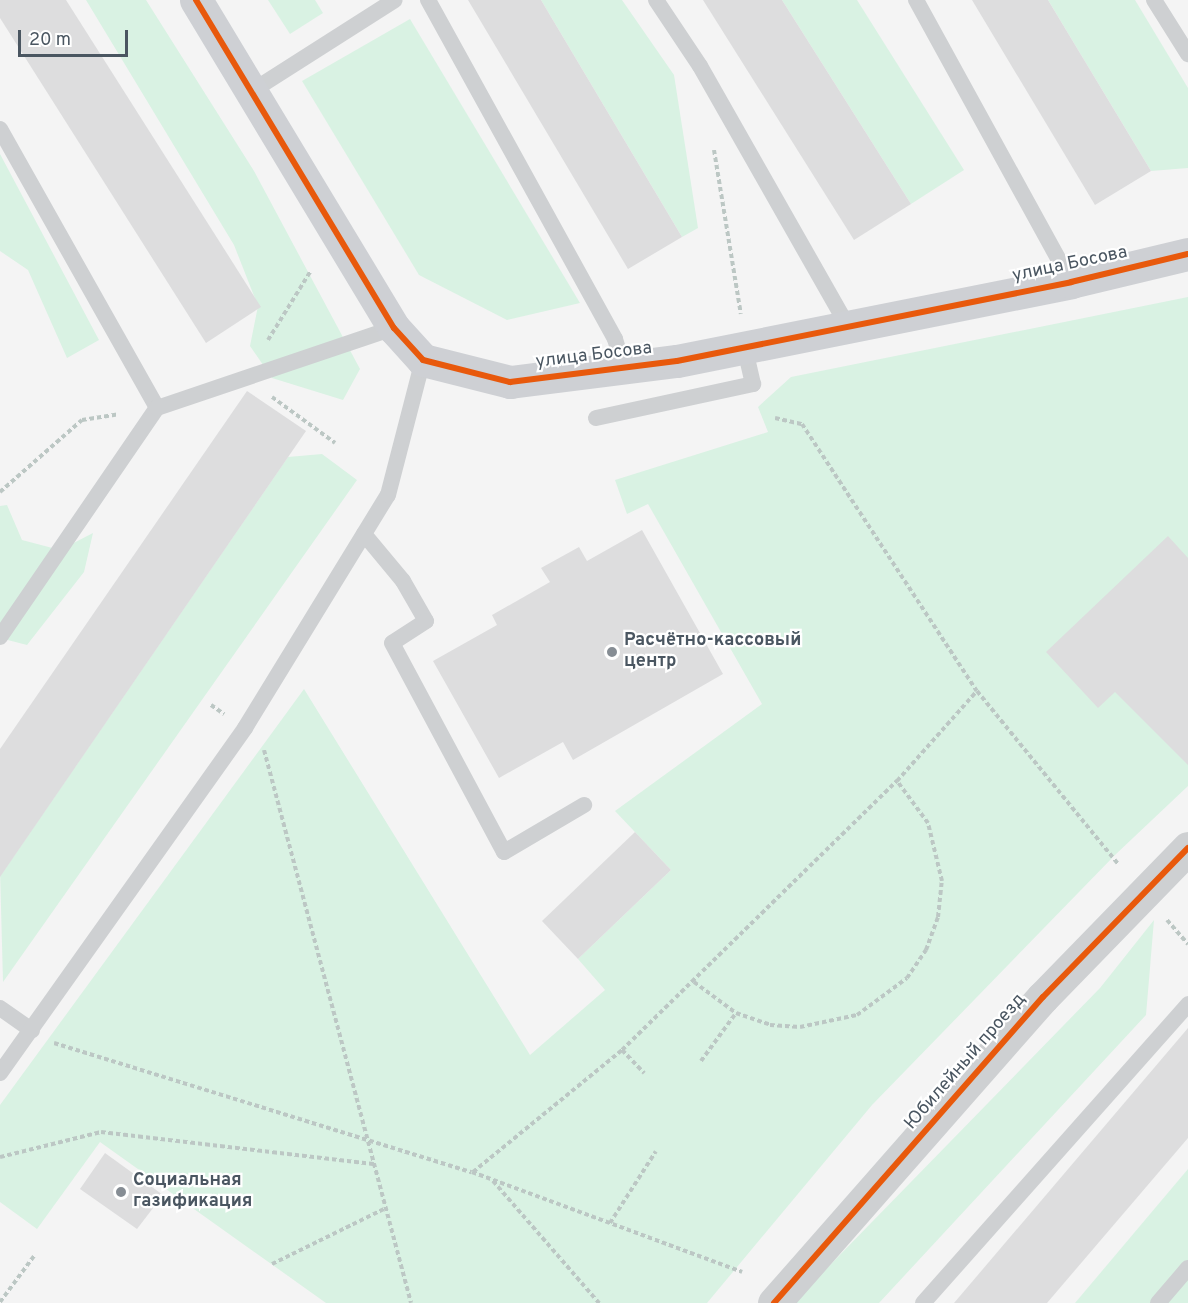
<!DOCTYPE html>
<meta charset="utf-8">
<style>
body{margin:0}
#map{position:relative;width:1188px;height:1303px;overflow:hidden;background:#f4f4f4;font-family:Overpass,sans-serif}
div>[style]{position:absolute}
.green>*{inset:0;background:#d9f2e3}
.building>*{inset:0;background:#ddddde}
.path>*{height:4px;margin-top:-2px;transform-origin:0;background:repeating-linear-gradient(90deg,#bcc7c4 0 4.5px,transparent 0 7.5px)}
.lane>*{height:16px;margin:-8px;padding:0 8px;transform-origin:8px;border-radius:8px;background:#ced0d2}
.street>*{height:33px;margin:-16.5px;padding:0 16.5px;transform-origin:16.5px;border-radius:16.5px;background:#ced0d2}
.secondary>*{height:33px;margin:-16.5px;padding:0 16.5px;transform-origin:16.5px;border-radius:16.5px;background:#ced0d4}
.cycleway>*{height:6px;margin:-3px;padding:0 3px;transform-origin:3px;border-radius:3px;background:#e8590c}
.dots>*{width:16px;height:16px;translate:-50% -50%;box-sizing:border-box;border:3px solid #fff;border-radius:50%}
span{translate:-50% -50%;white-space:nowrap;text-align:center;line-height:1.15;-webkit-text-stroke:4.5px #fff;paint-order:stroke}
.street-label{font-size:18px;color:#4a5661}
.poi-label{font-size:18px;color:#4a5661;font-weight:700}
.left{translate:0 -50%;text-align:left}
.scale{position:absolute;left:18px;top:30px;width:110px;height:27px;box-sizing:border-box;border:3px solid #4a5661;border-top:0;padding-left:8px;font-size:18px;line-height:21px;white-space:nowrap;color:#4a5661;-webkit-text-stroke:4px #fff;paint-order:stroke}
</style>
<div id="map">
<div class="green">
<i style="clip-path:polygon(86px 0,146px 0,254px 171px,360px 369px,343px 400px,272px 378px,250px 346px,258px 306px,234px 245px)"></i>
<i style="clip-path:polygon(268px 0,315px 0,323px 13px,290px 34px)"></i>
<i style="clip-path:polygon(541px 0,622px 0,674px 75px,698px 228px,682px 237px)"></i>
<i style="clip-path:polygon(782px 0,857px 0,964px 170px,911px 204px)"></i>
<i style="clip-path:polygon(1048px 0,1135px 0,1188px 88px,1188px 168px,1151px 171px)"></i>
<i style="clip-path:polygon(410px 19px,580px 303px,507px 320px,419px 275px,302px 81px)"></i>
<i style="clip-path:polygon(0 154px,99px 340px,67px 358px,28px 270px,0 251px)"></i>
<i style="clip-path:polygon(1188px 297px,1188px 786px,1115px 855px,872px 1105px,707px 1303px,326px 1303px,100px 1142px,37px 1229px,0 1202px,0 1105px,304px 689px,530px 1055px,605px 990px,578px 959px,671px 870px,615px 811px,762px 704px,648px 504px,627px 514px,615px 480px,768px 432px,758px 407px,791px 377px)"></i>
<i style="clip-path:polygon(322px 454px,357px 480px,3px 982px,0 870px,3px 872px,288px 457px)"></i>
<i style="clip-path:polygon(7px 505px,22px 540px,60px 550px,93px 533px,84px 572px,27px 645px,0 638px,0 506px)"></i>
<i style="clip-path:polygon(1154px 920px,1146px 1015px,879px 1303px,793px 1303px,1100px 988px)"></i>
<i style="clip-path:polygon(1188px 1169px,1188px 1303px,1075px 1303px)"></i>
</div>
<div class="building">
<i style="clip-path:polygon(0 0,66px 0,261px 307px,206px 343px,0 18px)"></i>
<i style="clip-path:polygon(468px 0,541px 0,682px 237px,628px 269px)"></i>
<i style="clip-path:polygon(703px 0,782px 0,911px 204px,854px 240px)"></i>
<i style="clip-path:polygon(972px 0,1048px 0,1151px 171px,1095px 205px)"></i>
<i style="clip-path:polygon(247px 391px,306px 431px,0 877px,0 749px)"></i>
<i style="clip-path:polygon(642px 530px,723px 674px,573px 760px,563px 742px,499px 778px,433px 661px,497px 625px,492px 615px,550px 582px,541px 568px,579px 547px,587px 561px)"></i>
<i style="clip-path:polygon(1168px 536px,1188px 558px,1188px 765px,1115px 692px,1098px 708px,1046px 652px)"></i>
<i style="clip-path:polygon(635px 832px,671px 870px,578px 959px,542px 921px)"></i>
<i style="clip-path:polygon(1188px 1028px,1188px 1138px,1047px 1303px,954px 1303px)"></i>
<i style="clip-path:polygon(105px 1153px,163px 1195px,137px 1229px,80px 1189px)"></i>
</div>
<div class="path">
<i style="left:714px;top:150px;width:166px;rotate:80.7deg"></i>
<i style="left:268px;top:340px;width:80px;rotate:-58.3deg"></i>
<i style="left:272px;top:397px;width:78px;rotate:36.1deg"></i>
<i style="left:775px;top:418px;width:28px;rotate:13deg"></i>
<i style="left:802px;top:424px;width:319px;rotate:56.8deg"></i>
<i style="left:977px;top:691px;width:223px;rotate:50.8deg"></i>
<i style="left:0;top:492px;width:109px;rotate:-41.3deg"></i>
<i style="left:82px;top:420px;width:37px;rotate:-9deg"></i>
<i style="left:211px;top:705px;width:16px;rotate:35deg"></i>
<i style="left:264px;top:750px;width:572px;rotate:75.11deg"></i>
<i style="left:1167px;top:920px;width:32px;rotate:49deg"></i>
<i style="left:694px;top:982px;width:52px;rotate:36.4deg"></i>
<i style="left:736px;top:1013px;width:36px;rotate:19deg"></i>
<i style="left:770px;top:1025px;width:30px;rotate:4deg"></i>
<i style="left:800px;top:1027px;width:58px;rotate:-11.9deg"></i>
<i style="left:857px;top:1015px;width:62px;rotate:-36.5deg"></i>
<i style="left:907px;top:978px;width:34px;rotate:-56deg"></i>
<i style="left:926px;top:950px;width:35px;rotate:-70deg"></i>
<i style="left:938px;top:917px;width:36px;rotate:-84deg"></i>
<i style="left:942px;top:881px;width:60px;rotate:-103.6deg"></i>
<i style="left:928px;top:823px;width:52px;rotate:-126.4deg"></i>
<i style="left:54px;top:1043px;width:437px;rotate:17.2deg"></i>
<i style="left:472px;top:1172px;width:288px;rotate:20.3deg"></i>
<i style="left:622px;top:1050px;width:32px;rotate:46deg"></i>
<i style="left:701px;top:1061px;width:59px;rotate:-53.9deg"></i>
<i style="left:0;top:1157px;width:104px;rotate:-13.9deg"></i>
<i style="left:101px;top:1132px;width:276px;rotate:6.7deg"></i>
<i style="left:473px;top:1172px;width:193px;rotate:-39.3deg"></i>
<i style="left:622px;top:1050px;width:385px;rotate:-44.4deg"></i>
<i style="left:897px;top:781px;width:120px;rotate:-48.4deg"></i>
<i style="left:493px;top:1181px;width:162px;rotate:49deg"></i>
<i style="left:610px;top:1223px;width:85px;rotate:-57.4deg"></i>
<i style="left:272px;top:1264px;width:127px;rotate:-26.2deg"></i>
<i style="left:0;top:1302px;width:57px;rotate:-53.5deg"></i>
</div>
<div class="lane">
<i style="left:428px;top:0;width:387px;rotate:61.1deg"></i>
<i style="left:615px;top:339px;width:27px;rotate:73deg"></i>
<i style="left:656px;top:0;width:79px;rotate:56.3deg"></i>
<i style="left:700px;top:66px;width:300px;rotate:60.4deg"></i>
<i style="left:916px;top:0;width:322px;rotate:61.2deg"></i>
<i style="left:1154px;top:0;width:64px;rotate:57.8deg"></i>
<i style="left:252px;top:91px;width:169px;rotate:-32.5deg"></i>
<i style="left:0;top:129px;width:320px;rotate:60.6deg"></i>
<i style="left:596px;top:418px;width:161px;rotate:-12.2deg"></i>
<i style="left:753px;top:384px;width:23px;rotate:-103deg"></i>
<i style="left:364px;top:534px;width:61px;rotate:50.3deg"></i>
<i style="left:403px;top:581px;width:46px;rotate:60.1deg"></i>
<i style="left:426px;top:621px;width:40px;rotate:147.1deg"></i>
<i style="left:392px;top:643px;width:237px;rotate:61.8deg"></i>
<i style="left:504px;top:852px;width:93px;rotate:-30.4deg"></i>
<i style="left:0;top:637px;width:278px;rotate:-55.6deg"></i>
<i style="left:157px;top:408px;width:250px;rotate:-18.7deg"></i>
<i style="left:0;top:1008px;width:39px;rotate:35deg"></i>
<i style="left:0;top:1073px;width:423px;rotate:-54.6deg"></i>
<i style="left:245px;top:728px;width:273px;rotate:-58.5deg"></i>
<i style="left:388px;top:495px;width:139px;rotate:-75.5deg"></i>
<i style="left:923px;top:1303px;width:400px;rotate:-48.4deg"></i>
<i style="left:1158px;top:1303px;width:46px;rotate:-49.4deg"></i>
</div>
<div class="street">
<i style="left:774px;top:1303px;width:407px;rotate:-48.7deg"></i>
<i style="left:1043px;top:997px;width:208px;rotate:-45.8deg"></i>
</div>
<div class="secondary">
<i style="left:196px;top:0;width:383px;rotate:58.9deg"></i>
<i style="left:394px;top:328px;width:43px;rotate:47.8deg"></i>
<i style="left:423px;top:360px;width:90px;rotate:14.2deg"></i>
<i style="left:510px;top:382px;width:168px;rotate:-7.2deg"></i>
<i style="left:677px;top:361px;width:402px;rotate:-11.3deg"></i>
<i style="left:1071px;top:282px;width:120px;rotate:-13.5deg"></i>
</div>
<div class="cycleway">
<i style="left:196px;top:0;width:383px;rotate:58.9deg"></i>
<i style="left:394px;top:328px;width:43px;rotate:47.8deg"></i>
<i style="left:423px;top:360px;width:90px;rotate:14.2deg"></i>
<i style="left:510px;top:382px;width:168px;rotate:-7.2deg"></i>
<i style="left:677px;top:361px;width:402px;rotate:-11.3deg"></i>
<i style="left:1071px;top:282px;width:120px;rotate:-13.5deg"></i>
<i style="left:774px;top:1303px;width:407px;rotate:-48.7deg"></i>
<i style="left:1043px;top:997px;width:208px;rotate:-45.8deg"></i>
</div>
<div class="dots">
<i style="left:612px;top:652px;background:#868d94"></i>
<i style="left:121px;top:1192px;background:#868d94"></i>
</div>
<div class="street-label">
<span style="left:1070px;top:265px;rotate:-12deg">улица Босова</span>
<span style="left:594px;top:356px;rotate:-7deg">улица Босова</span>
<span style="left:966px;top:1062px;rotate:-49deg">Юбилейный проезд</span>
</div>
<div class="poi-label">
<span class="left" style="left:624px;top:652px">Расчётно-кассовый<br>центр</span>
<span class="left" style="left:133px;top:1192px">Социальная<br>газификация</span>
</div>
<div class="scale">20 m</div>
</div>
